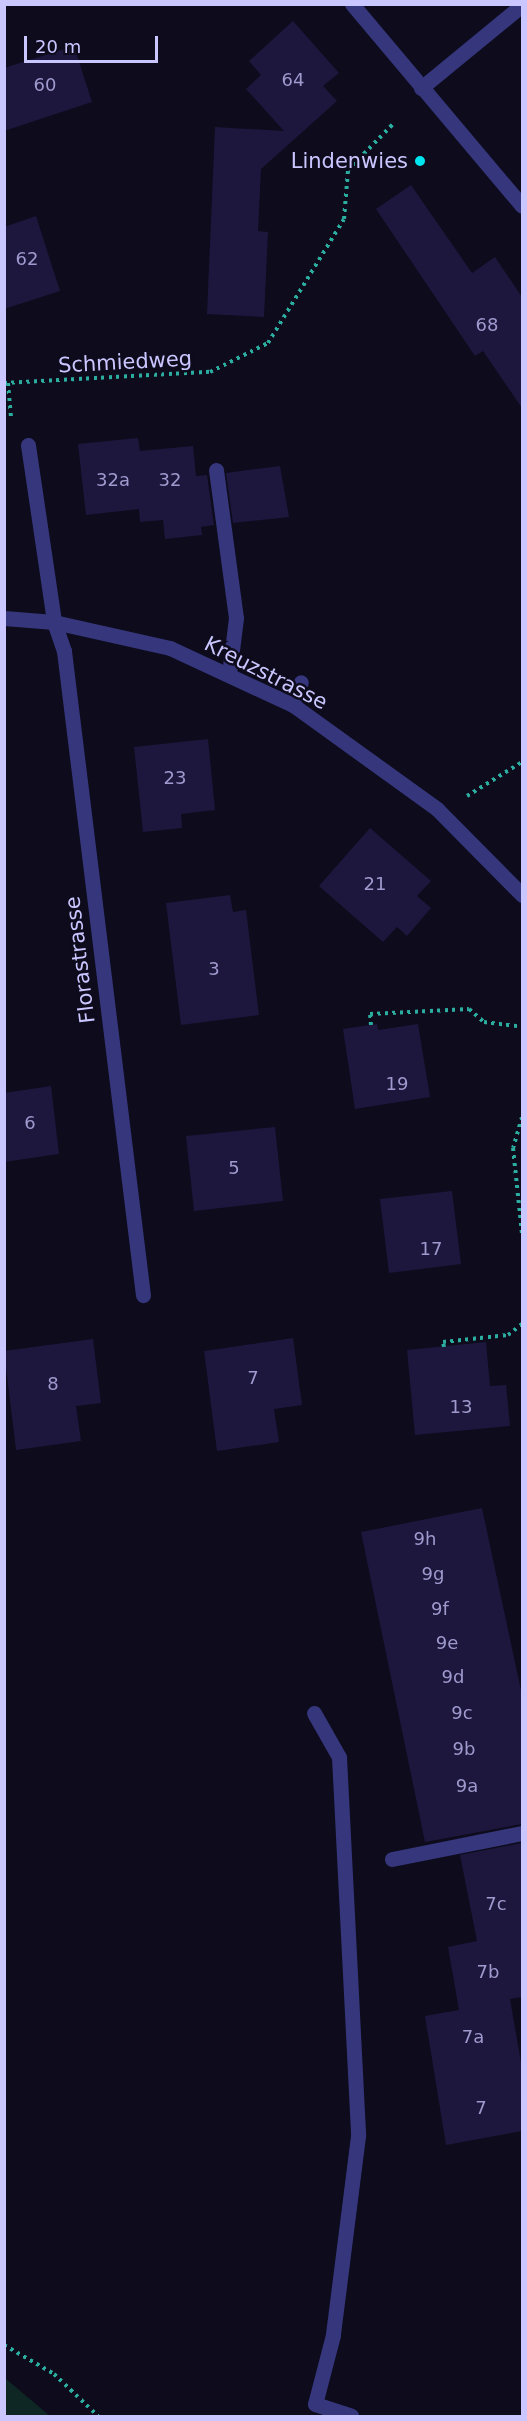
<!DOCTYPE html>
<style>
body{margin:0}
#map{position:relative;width:527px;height:2421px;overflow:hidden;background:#0d0b1c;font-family:"DejaVu Sans",sans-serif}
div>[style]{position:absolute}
.green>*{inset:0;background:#0e2624}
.building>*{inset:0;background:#1d173d}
.path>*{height:4px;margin-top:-2px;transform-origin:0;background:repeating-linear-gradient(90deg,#2bae9f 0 3px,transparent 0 7.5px)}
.service>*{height:15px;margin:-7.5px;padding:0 7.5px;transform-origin:7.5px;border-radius:7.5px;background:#35367c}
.minor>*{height:15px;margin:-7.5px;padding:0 7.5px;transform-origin:7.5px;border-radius:7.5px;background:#35367c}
.tertiary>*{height:15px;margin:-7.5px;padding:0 7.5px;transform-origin:7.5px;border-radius:7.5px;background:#35367c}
.dots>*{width:16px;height:16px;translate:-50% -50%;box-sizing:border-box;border:3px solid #0d0b1c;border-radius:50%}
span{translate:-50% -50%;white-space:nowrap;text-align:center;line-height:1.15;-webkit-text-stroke:5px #0d0b1c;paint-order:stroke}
.number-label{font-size:18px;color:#9f9ace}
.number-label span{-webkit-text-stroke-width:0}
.poi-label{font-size:21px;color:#cac6ff}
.right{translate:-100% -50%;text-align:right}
.street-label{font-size:21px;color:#cac6ff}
.frame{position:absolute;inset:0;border:6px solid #cac6ff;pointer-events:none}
.scale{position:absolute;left:24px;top:36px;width:134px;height:27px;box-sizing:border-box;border:3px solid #cac6ff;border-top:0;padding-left:8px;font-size:18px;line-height:21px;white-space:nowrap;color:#cac6ff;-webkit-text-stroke:4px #0d0b1c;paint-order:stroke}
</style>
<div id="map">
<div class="green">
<i style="clip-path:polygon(4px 2378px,5px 2378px,50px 2416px,5px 2416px)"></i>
</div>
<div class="building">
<i style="clip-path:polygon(293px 21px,339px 73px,323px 86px,337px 101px,261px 169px,258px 231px,268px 232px,264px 317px,207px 314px,215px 127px,284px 131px,246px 89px,261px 75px,249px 61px)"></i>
<i style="clip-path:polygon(74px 46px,92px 102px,4px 131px,4px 68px)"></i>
<i style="clip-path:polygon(411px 185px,472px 273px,495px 257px,522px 297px,522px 408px,483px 351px,475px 356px,376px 209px)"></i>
<i style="clip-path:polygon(36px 216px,60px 291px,4px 309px,4px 227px)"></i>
<i style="clip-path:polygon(138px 438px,140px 451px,193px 446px,196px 476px,207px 475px,214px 525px,201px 527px,202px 535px,165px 539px,163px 520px,140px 522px,139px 509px,86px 515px,78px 444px)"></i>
<i style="clip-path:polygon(280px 466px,289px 517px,233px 523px,226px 473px)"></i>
<i style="clip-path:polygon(208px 739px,215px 810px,181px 814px,182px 828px,143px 832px,134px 747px)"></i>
<i style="clip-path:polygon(370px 828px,431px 881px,417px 896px,431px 908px,407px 936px,397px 927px,383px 942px,319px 886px)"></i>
<i style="clip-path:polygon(230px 895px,233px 912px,246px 910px,259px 1015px,181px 1025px,166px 903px)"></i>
<i style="clip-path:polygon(377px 1024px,378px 1030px,418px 1024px,430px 1097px,355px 1109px,343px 1029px)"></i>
<i style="clip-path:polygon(51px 1086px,59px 1154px,4px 1162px,4px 1093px)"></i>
<i style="clip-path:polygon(275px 1127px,283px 1201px,194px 1211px,186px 1136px)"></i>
<i style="clip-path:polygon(452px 1191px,461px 1264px,389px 1273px,380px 1199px)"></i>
<i style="clip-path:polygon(293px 1338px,302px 1405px,274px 1409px,279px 1442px,217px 1451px,204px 1351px)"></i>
<i style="clip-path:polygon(93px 1339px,101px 1403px,76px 1406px,81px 1441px,16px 1450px,4px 1351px)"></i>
<i style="clip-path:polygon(486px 1342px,490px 1386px,506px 1385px,510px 1426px,415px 1435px,407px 1350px)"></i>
<i style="clip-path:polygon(482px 1508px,522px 1695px,522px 1824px,425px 1842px,361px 1532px)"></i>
<i style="clip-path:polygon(522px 1843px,522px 1997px,510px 1999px,522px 2068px,522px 2131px,446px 2145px,425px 2016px,459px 2010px,448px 1947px,477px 1941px,460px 1855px)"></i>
</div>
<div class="path">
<i style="left:4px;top:383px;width:206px;rotate:-3.1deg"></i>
<i style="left:210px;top:372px;width:65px;rotate:-26.6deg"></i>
<i style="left:268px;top:343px;width:145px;rotate:-58.5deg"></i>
<i style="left:344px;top:219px;width:49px;rotate:-85.3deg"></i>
<i style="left:348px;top:170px;width:64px;rotate:-45.6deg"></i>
<i style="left:8px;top:383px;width:36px;rotate:85deg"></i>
<i style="left:467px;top:796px;width:65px;rotate:-31.7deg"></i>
<i style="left:371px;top:1025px;width:11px;rotate:-95deg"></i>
<i style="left:370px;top:1014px;width:99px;rotate:-2.9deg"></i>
<i style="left:469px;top:1009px;width:20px;rotate:41deg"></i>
<i style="left:484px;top:1022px;width:38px;rotate:7deg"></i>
<i style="left:522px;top:1117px;width:32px;rotate:106deg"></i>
<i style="left:513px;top:1148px;width:86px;rotate:84deg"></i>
<i style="left:444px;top:1347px;width:5px;rotate:-101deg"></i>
<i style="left:443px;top:1342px;width:65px;rotate:-6.1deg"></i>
<i style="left:508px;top:1335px;width:18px;rotate:-38deg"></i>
<i style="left:4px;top:2345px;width:58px;rotate:30.1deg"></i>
<i style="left:54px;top:2374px;width:61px;rotate:43.7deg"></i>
</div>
<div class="service">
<i style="left:28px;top:445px;width:179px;rotate:81.6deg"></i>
<i style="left:216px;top:470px;width:149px;rotate:82.3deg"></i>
<i style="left:236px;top:618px;width:56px;rotate:97.1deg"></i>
<i style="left:293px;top:705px;width:24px;rotate:-71deg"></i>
<i style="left:392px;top:1859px;width:133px;rotate:-11.3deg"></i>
</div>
<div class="minor">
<i style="left:421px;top:88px;width:131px;rotate:-39.4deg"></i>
<i style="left:4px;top:618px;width:50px;rotate:4.6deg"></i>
<i style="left:54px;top:622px;width:119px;rotate:12.6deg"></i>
<i style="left:170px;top:648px;width:136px;rotate:24.9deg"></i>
<i style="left:293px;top:705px;width:178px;rotate:35.8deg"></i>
<i style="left:437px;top:809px;width:121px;rotate:45.3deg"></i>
<i style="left:54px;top:622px;width:31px;rotate:71deg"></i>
<i style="left:64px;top:651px;width:649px;rotate:83.01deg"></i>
<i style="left:314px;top:1713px;width:51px;rotate:60.4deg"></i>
<i style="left:339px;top:1757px;width:379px;rotate:87.1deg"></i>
<i style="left:358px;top:2136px;width:201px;rotate:97.2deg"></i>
<i style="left:333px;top:2335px;width:71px;rotate:104.6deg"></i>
<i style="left:315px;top:2404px;width:38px;rotate:18deg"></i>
</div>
<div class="tertiary">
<i style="left:352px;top:4px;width:264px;rotate:49.9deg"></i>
</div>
<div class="dots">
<i style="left:420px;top:161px;background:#00e6f1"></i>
</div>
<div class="number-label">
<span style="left:293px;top:80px">64</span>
<span style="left:45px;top:85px">60</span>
<span style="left:27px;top:259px">62</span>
<span style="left:487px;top:325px">68</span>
<span style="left:113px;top:480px">32a</span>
<span style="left:170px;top:480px">32</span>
<span style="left:175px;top:778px">23</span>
<span style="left:375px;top:884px">21</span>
<span style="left:214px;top:969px">3</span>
<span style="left:397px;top:1084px">19</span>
<span style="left:30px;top:1123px">6</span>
<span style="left:234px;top:1168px">5</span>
<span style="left:431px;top:1249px">17</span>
<span style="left:253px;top:1378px">7</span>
<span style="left:53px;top:1384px">8</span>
<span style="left:461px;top:1407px">13</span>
<span style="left:425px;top:1539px">9h</span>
<span style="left:433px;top:1574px">9g</span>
<span style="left:440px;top:1609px">9f</span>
<span style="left:447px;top:1643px">9e</span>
<span style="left:453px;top:1677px">9d</span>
<span style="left:462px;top:1713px">9c</span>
<span style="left:464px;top:1749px">9b</span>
<span style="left:467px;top:1786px">9a</span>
<span style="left:496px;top:1904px">7c</span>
<span style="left:488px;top:1972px">7b</span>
<span style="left:473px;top:2037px">7a</span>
<span style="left:481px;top:2108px">7</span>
</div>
<div class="poi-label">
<span class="right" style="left:408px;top:161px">Lindenwies</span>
</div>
<div class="street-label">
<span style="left:125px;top:362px;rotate:-3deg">Schmiedweg</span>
<span style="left:266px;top:673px;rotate:27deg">Kreuzstrasse</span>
<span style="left:80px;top:960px;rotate:-97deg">Florastrasse</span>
</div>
<div class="frame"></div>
<div class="scale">20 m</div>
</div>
